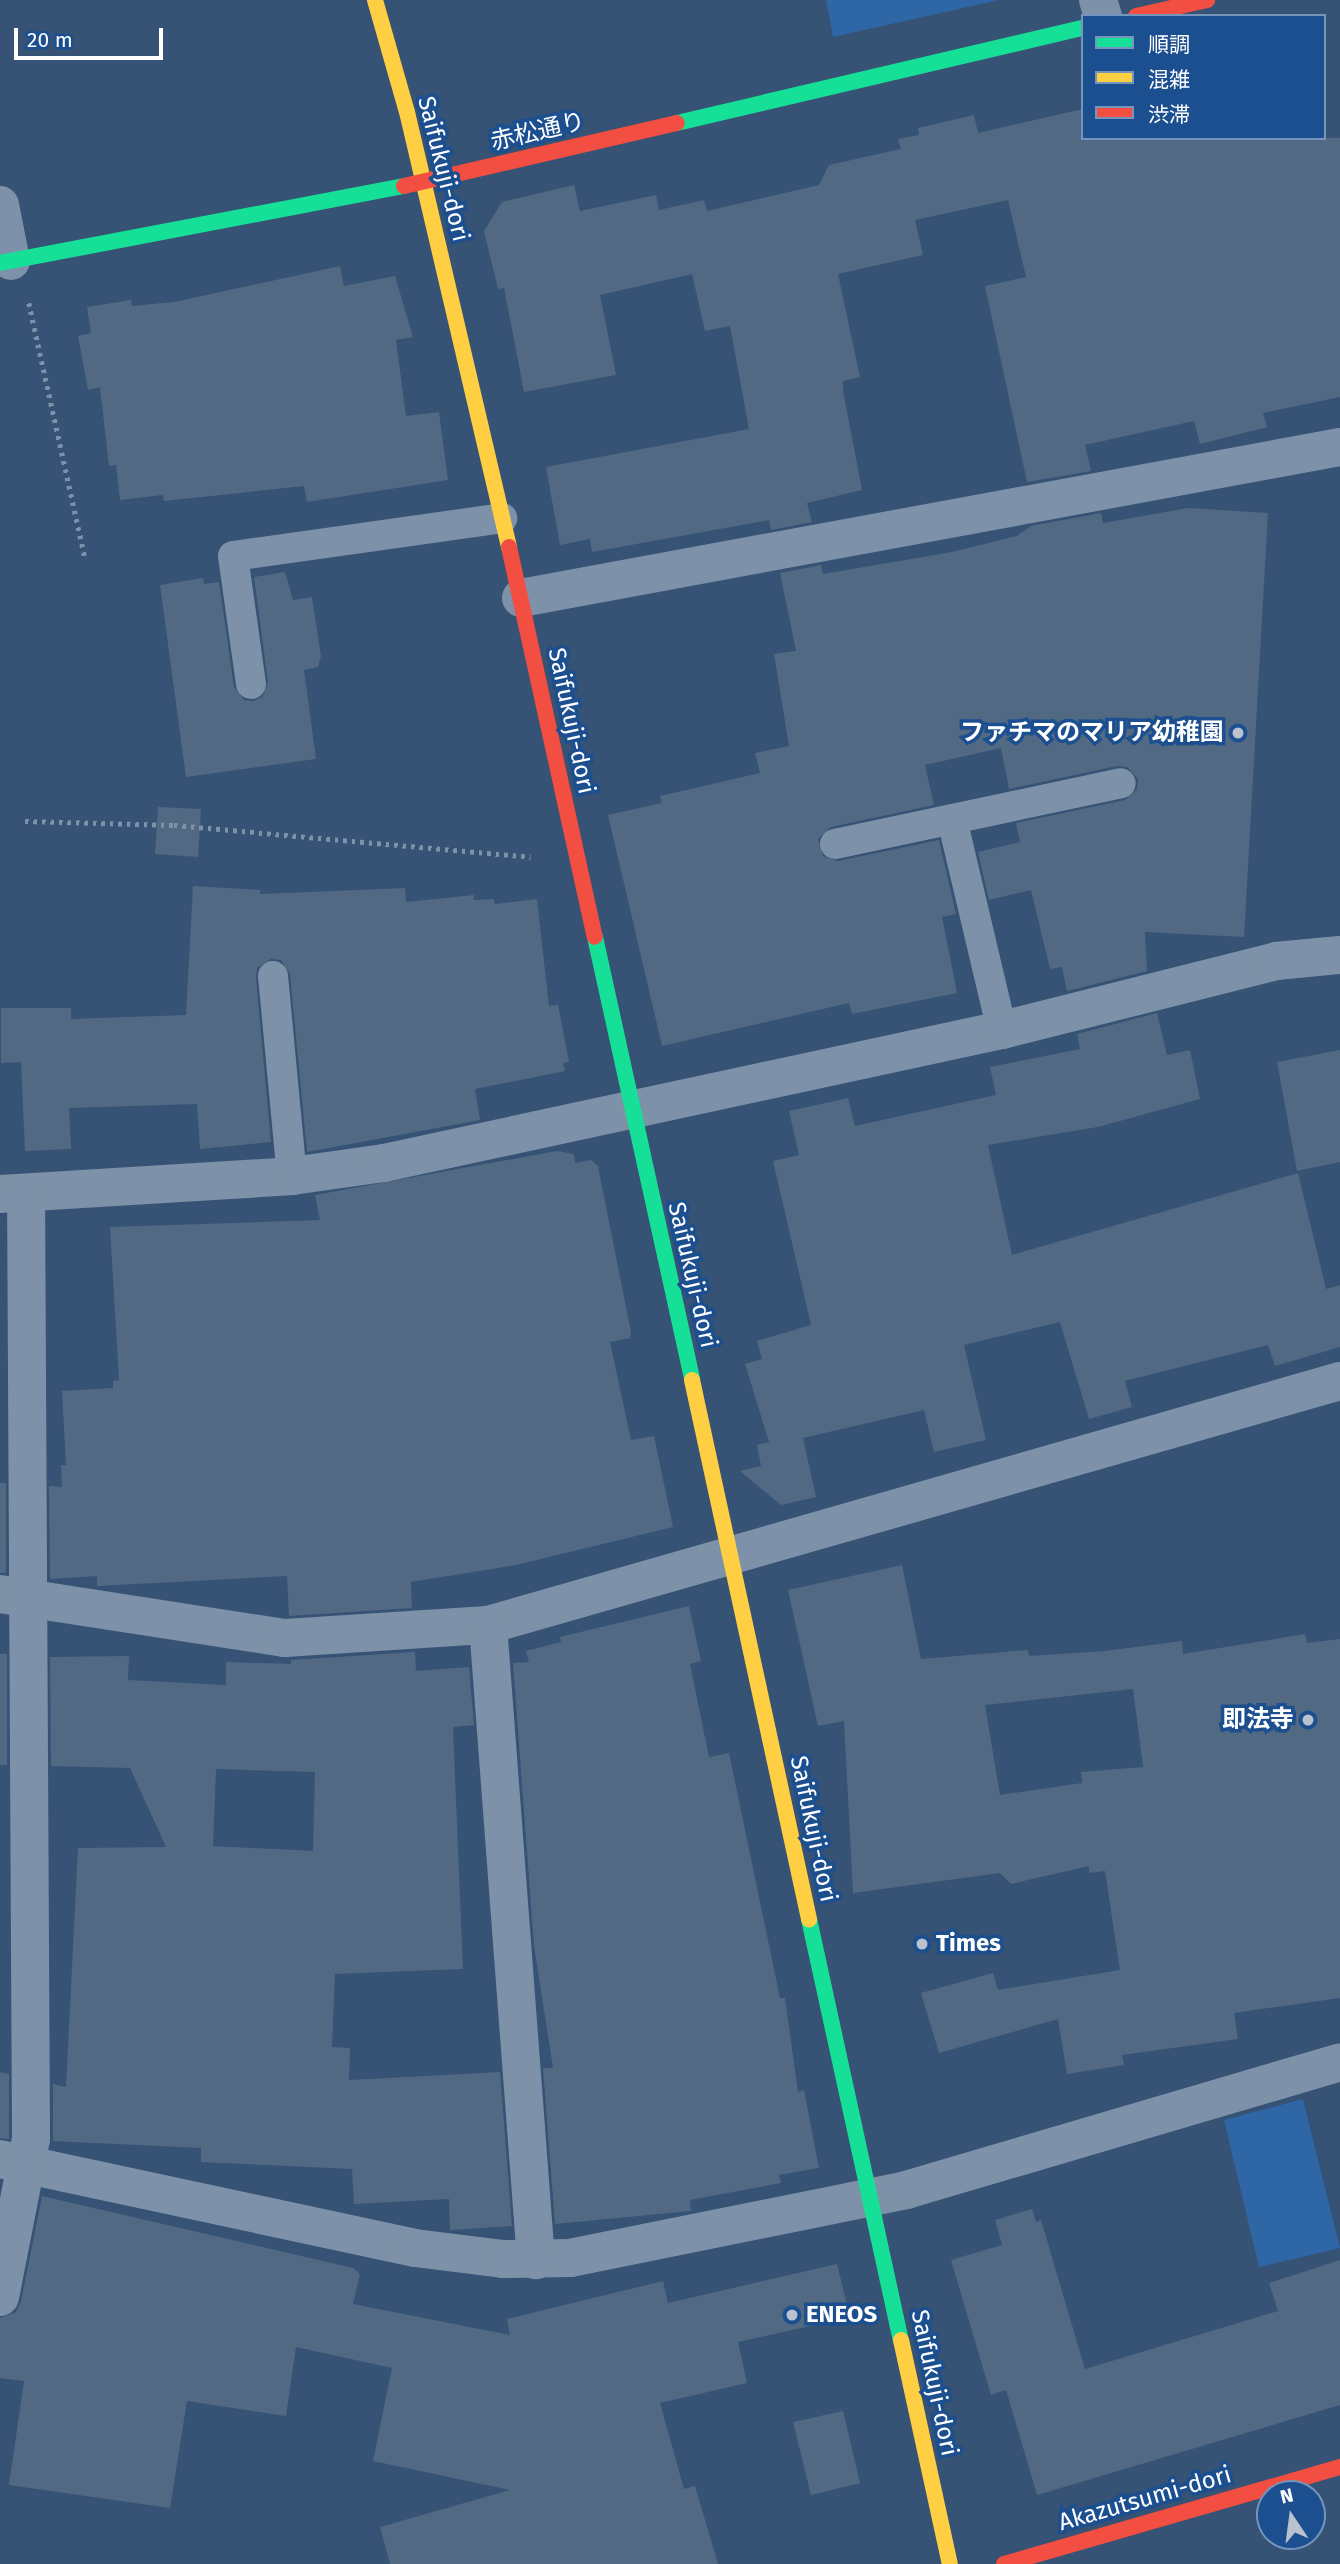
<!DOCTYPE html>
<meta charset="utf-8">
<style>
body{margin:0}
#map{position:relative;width:1340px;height:2564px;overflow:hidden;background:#365274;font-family:"Fira Sans","Noto Sans JP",sans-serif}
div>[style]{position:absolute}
.green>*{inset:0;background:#2f66a5}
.building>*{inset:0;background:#526984}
.path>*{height:4.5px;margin-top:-2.25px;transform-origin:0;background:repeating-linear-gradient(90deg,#7d92a8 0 3.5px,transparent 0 8.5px)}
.lane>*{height:30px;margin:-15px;padding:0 15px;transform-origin:15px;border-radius:15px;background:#7d92a8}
.street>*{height:38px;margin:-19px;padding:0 19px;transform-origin:19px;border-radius:19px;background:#7d92a8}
.fast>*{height:16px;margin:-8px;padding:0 8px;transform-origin:8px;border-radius:8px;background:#16e098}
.slow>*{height:16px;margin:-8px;padding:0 8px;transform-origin:8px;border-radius:8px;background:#ffcf43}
.jam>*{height:16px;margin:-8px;padding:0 8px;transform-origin:8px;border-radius:8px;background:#f24e42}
.dots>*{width:19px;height:19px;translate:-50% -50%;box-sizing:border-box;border:4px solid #1b4f8f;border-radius:50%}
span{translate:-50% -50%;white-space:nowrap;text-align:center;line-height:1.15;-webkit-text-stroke:7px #1b4f8f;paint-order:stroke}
.street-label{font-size:24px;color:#fff}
.poi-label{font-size:24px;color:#fff;font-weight:700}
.right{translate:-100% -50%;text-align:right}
.left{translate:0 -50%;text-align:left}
.legend{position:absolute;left:1081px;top:14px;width:245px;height:126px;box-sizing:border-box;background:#1b4f8f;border:2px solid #7695bc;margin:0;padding:9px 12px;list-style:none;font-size:21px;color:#fff}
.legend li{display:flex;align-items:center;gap:14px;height:35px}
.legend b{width:35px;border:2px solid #7695bc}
.north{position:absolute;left:1256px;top:2480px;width:70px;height:70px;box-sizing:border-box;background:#1b4f8f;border:2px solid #7695bc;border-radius:50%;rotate:347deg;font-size:19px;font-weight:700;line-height:28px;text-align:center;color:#fff}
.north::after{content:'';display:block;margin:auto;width:24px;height:32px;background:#b9c2ce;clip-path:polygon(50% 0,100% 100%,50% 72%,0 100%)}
.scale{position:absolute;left:14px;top:28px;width:149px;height:32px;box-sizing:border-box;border:4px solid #fff;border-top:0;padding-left:9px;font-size:21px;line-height:24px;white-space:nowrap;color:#fff;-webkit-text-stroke:5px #1b4f8f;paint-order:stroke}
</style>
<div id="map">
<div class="green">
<i style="clip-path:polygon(826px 0,999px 0,833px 37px)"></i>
<i style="clip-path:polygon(1303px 2099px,1340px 2248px,1259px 2267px,1224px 2120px)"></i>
</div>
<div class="building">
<i style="clip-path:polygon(1083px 109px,1083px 138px,1340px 138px,1340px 397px,1263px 413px,1267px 427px,1200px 444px,1194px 421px,1085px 445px,1091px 471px,1027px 482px,985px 286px,1026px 277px,1008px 200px,915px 220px,923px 255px,838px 274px,860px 377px,843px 381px,843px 391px,862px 490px,807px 503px,812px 522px,771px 530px,769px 520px,592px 552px,590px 539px,560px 545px,546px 467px,749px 429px,730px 326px,705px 331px,692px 274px,600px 295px,616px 375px,524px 392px,504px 288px,498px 289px,484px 231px,502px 202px,574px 185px,580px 211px,656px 195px,659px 210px,704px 200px,707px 211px,819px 185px,829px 165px,901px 149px,898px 139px,919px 135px,918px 128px,974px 115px,978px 133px)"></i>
<i style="clip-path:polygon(340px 266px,344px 286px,395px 276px,413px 337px,396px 340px,406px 416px,439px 412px,448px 480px,307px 502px,304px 486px,164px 501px,163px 495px,120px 500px,116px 465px,109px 466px,100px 387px,88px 390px,78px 336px,91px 333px,87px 307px,131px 300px,132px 306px,174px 302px)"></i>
<i style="clip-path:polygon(1188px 508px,1268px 513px,1244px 937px,1145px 932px,1147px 971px,1067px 991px,1062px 967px,1050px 969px,1031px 890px,989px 900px,978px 852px,1020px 842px,1016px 823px,1125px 800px,1137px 789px,1138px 779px,1127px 767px,1117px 766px,1009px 789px,1001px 748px,925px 765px,934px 805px,831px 827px,818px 839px,823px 856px,838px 861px,939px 840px,956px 914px,942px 917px,957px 993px,852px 1014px,849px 1003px,662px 1046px,608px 815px,662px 803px,660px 796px,760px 773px,755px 753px,789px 746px,774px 654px,796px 651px,780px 573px,821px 565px,823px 574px,952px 552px,1017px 536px,1031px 526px,1101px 513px,1103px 523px)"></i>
<i style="clip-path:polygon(285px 572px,293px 600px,312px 597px,321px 656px,318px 667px,304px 670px,316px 759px,186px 777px,160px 585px,203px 578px,204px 584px,219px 582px,234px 687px,244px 700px,253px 701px,262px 697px,268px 682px,254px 577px)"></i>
<i style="clip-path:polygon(158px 807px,201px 809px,198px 857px,155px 854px)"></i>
<i style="clip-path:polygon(193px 886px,260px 890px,260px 894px,405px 888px,406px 902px,474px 895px,474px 900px,494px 899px,495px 904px,537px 899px,549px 1006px,558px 1005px,569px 1062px,563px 1063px,565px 1071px,475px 1089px,480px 1120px,307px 1152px,290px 974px,281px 960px,271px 959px,257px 968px,256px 978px,271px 1142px,200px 1149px,197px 1104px,69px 1108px,71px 1149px,25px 1151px,21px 1062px,1px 1063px,1px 1008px,71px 1008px,71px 1019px,186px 1015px)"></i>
<i style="clip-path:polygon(1157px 1013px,1167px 1055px,1190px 1050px,1200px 1099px,1098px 1127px,988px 1145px,1012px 1255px,1298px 1173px,1326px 1289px,1340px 1285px,1340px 1347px,1275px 1366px,1268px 1345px,1125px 1381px,1132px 1407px,1089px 1419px,1060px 1322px,964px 1345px,986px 1440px,934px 1452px,924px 1410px,803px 1438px,816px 1497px,781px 1505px,740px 1471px,761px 1466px,757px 1445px,769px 1442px,745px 1364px,762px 1359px,757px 1341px,811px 1325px,773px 1161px,799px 1155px,789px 1111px,848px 1098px,855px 1126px,996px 1095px,990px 1067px,1080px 1049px,1077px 1034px)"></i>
<i style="clip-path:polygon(1340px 1050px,1340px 1162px,1297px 1171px,1277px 1062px)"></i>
<i style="clip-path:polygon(557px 1151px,574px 1154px,575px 1163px,591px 1160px,598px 1166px,631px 1332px,630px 1338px,610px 1342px,631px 1440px,654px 1436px,673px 1527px,516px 1565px,411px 1582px,412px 1608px,289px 1616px,287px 1576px,97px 1586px,97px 1576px,50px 1579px,49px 1486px,62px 1487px,61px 1465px,66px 1465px,62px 1391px,113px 1388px,113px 1381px,119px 1380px,110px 1227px,320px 1220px,315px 1195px)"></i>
<i style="clip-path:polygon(0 1483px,6px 1483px,6px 1573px,0 1573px)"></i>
<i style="clip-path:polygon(evenodd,902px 1565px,921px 1659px,1028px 1650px,1029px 1656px,1105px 1651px,1182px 1641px,1183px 1654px,1305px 1634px,1307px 1643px,1340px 1639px,1340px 1998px,1234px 2013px,1238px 2039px,1122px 2055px,1124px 2065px,1067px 2074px,1058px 2019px,939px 2053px,921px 1993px,993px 1973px,998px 1990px,1120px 1970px,1105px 1871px,1089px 1873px,1089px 1866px,1011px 1884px,1000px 1873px,853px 1893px,844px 1721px,818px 1726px,788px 1590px,902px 1565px,1133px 1689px,1143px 1767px,1081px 1772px,1082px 1783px,1000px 1795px,985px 1705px,1133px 1689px)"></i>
<i style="clip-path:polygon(689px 1606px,701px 1661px,690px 1664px,709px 1757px,729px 1753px,780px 1998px,785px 1998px,798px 2092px,804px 2090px,819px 2168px,779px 2175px,781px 2183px,690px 2200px,691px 2211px,555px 2224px,543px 2068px,553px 2068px,534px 1946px,513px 1663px,529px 1662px,526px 1651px,561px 1642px,560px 1637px)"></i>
<i style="clip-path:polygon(evenodd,415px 1652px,416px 1671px,469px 1667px,474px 1725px,453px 1727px,463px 1969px,335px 1974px,332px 2047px,350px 2048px,349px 2080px,500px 2072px,512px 2226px,450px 2230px,449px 2199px,354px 2204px,352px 2169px,201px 2162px,201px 2148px,53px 2141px,53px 2084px,66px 2087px,78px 1848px,166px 1847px,130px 1768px,51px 1766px,50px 1657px,129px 1656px,128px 1680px,226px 1685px,226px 1662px,291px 1664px,291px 1660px,415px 1652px,216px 1769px,315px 1772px,313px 1851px,213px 1846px,216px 1769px)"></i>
<i style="clip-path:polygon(0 1654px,7px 1654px,7px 1765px,0 1765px)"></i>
<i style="clip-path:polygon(0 2072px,9px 2074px,9px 2139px,0 2138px)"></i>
<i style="clip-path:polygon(42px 2196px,353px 2268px,360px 2274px,353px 2304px,510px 2335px,507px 2319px,663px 2281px,668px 2303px,837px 2264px,850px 2317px,738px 2342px,747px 2383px,660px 2403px,684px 2489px,695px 2486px,718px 2564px,390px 2564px,380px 2527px,510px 2490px,373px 2461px,392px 2368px,296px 2347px,286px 2416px,187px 2401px,170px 2508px,9px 2485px,24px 2381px,0 2378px,0 2318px,16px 2312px,21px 2301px)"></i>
<i style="clip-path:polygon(1032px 2209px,1036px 2222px,1041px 2220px,1085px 2369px,1278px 2311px,1269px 2283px,1340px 2260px,1340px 2405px,1037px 2495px,1006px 2390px,991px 2395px,951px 2260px,1002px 2245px,995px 2220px)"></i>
<i style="clip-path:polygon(843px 2411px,860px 2483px,811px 2495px,793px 2422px)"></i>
</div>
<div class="path">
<i style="left:29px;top:303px;width:261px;rotate:77.6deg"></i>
<i style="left:25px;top:821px;width:149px;rotate:1.5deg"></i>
<i style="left:174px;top:825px;width:358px;rotate:5.1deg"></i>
</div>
<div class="lane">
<i style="left:251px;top:684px;width:129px;rotate:-98deg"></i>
<i style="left:233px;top:556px;width:272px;rotate:-8deg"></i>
<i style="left:952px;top:819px;width:217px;rotate:76.7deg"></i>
<i style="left:835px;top:844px;width:292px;rotate:-12deg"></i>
<i style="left:273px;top:976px;width:201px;rotate:84.6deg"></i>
</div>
<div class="street">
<i style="left:1098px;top:0;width:17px;rotate:73deg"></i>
<i style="left:0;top:205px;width:57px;rotate:78.9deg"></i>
<i style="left:521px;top:598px;width:833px;rotate:-10.45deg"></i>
<i style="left:0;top:1194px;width:293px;rotate:-3.5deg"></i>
<i style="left:292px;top:1176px;width:93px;rotate:-8deg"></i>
<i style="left:384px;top:1163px;width:632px;rotate:-12.15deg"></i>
<i style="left:1002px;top:1030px;width:283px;rotate:-14.1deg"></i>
<i style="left:1276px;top:961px;width:64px;rotate:-5.4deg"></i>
<i style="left:0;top:1594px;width:288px;rotate:8.8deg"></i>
<i style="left:285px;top:1638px;width:203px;rotate:-3.7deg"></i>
<i style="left:488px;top:1625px;width:886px;rotate:-15.98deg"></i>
<i style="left:488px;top:1625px;width:637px;rotate:85.68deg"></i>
<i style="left:0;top:2159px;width:424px;rotate:12.1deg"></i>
<i style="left:415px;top:2248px;width:89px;rotate:7.1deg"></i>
<i style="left:503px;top:2259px;width:67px;rotate:-0.9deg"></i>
<i style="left:570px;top:2258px;width:343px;rotate:-11.4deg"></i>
<i style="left:906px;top:2190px;width:452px;rotate:-16.4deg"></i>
<i style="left:0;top:2297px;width:161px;rotate:-78.9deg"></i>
<i style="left:31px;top:2139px;width:946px;rotate:-90.3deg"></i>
</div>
<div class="fast">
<i style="left:677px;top:123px;width:417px;rotate:-13.2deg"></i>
<i style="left:0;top:263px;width:411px;rotate:-10.8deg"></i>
<i style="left:595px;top:937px;width:453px;rotate:77.6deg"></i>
<i style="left:809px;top:1919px;width:431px;rotate:77.7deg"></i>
</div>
<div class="slow">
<i style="left:375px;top:0;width:116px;rotate:74.1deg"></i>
<i style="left:407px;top:112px;width:447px;rotate:76.8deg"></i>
<i style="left:692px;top:1380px;width:552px;rotate:77.75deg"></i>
<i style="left:901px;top:2340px;width:229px;rotate:77.7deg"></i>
</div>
<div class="jam">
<i style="left:1136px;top:16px;width:73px;rotate:-12.7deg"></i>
<i style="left:404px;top:186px;width:280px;rotate:-13deg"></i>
<i style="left:509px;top:547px;width:399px;rotate:77.6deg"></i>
<i style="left:1004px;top:2564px;width:350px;rotate:-16.1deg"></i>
</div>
<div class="dots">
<i style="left:1238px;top:733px;background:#b9c2ce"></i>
<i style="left:1308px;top:1720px;background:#b9c2ce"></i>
<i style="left:922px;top:1944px;background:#b9c2ce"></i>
<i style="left:792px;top:2315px;background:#b9c2ce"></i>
</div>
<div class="street-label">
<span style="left:538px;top:132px;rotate:-13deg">赤松通り</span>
<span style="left:443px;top:169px;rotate:76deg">Saifukuji-dori</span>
<span style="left:571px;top:721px;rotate:78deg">Saifukuji-dori</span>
<span style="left:692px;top:1275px;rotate:77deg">Saifukuji-dori</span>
<span style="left:813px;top:1829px;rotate:78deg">Saifukuji-dori</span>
<span style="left:934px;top:2383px;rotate:78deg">Saifukuji-dori</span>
<span style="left:1145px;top:2499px;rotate:-16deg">Akazutsumi-dori</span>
</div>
<div class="poi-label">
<span class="right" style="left:1224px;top:733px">ファチマのマリア幼稚園</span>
<span class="right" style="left:1294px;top:1720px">即法寺</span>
<span class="left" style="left:936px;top:1944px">Times</span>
<span class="left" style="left:806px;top:2315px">ENEOS</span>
</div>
<ul class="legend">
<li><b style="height:9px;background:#16e098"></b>順調</li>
<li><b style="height:9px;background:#ffcf43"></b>混雑</li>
<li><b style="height:9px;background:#f24e42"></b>渋滞</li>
</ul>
<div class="north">N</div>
<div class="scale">20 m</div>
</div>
